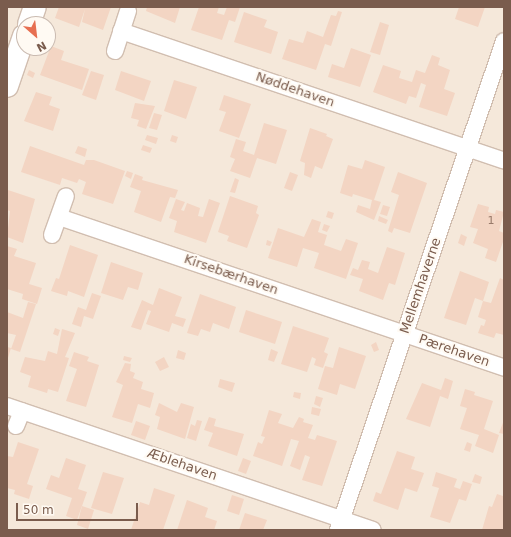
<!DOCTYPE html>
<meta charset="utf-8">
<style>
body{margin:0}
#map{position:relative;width:511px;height:537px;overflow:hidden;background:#fdf6ec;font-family:"DejaVu Sans",sans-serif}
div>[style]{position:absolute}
.residential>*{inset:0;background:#f5e8da}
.building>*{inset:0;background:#f3d5c3}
.roads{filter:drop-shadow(1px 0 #d1beb0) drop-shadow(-1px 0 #d1beb0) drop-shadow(0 1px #d1beb0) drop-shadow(0 -1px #d1beb0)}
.street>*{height:16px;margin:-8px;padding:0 8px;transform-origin:8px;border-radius:8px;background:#fff}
.secondary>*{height:22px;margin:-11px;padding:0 11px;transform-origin:11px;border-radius:11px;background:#fff}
span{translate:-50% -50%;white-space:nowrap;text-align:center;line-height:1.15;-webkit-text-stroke:4px #fffaf3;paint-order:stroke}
.number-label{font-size:11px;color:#987a6a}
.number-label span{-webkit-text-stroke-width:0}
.street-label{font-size:13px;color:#7a5c4d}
.frame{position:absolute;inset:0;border:8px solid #7a5c4d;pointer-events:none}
.north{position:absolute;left:16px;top:16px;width:40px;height:40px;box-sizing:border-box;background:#fffaf3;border:1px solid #cabbb1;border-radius:50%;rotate:152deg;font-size:11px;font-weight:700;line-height:16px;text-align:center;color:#7a5c4d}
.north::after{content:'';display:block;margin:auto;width:14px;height:18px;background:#e76f51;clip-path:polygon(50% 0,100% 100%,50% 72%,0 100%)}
.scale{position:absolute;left:16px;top:503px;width:122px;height:18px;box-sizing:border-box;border:2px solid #7a5c4d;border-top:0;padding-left:5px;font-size:12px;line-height:14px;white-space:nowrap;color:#7a5c4d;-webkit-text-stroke:3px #fffaf3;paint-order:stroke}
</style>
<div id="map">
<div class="residential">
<i style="clip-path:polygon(evenodd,7px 7px,504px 7px,504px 530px,7px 530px,7px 7px,24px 24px,48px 24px,48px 48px,24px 48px,24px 24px)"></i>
</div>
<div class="building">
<i style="clip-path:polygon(59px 7px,111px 7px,103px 30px,82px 22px,85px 9px,79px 27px,55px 18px)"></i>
<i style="clip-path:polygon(147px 7px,180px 7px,175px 23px,146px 11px)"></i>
<i style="clip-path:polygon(199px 7px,219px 7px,217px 13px,224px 15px,227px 7px,240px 7px,235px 22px,229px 20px,222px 40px,191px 30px)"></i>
<i style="clip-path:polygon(459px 7px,485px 7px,478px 27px,455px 19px)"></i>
<i style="clip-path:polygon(338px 11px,342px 12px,331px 46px,325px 44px,316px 70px,282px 59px,289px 39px,303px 43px,307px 31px,323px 37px,331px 15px,336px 16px)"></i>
<i style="clip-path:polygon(244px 12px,267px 20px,264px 27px,278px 32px,271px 54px,234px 42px)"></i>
<i style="clip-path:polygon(380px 22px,389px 25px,380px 55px,370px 52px)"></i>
<i style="clip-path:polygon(51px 46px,64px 51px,61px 60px,89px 69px,82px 90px,40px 75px)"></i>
<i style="clip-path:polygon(351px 48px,371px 55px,360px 87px,328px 77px,332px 64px,344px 68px)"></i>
<i style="clip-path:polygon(432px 55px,440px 58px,438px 65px,450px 70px,444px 89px,455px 93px,447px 116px,419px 107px,426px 85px,421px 83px,416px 98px,409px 96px,406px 104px,373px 92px,383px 65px,401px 71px,399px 78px,412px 82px,416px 70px,425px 73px)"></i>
<i style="clip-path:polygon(29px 70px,35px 73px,33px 78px,27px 75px)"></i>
<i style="clip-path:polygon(91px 71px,104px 75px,96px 100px,82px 95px)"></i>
<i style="clip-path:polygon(121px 71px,151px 81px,144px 101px,115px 90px)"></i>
<i style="clip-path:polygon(174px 80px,197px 87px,186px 119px,164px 111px)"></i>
<i style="clip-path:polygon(36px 92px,52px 97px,49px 105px,60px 109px,53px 131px,24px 121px)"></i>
<i style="clip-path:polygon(224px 95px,251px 104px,239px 138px,219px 131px,226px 112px,219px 110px)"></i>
<i style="clip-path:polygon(135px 103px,155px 106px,146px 129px,137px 126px,139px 120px,131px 118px)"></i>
<i style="clip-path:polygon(154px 113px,162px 115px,157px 130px,149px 128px)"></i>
<i style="clip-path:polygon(264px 123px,287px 130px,276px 164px,257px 158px,250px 178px,230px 171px,235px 159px,230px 157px,236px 139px,246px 142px,243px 151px,254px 155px)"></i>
<i style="clip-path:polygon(310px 128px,327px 134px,326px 136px,333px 139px,322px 169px,315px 166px,311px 178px,304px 175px,305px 163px,300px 161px)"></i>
<i style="clip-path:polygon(147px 135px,158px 138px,156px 144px,145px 140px)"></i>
<i style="clip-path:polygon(172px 135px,178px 137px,176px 143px,170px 141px)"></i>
<i style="clip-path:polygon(143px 145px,152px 148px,150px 153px,141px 150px)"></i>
<i style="clip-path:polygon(30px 146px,84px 165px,86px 160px,94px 160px,125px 171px,113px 204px,82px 194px,86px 182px,79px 179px,77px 183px,62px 178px,60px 185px,21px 172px)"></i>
<i style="clip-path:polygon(78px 146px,87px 149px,85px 157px,75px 153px)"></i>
<i style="clip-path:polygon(365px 160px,385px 167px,374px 200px,381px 202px,374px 220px,356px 212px,358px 205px,370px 209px,372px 200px,353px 194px,352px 197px,340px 193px,348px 165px,362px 169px)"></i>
<i style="clip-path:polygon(127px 171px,133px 173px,131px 179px,125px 176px)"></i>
<i style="clip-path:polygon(290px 172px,298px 175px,292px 191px,284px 188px)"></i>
<i style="clip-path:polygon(398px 172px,427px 183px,410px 233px,394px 228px,392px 233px,388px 231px,399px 195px,391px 192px)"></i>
<i style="clip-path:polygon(135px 174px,143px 177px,142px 180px,178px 190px,175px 198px,170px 197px,161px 222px,134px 212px,141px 191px,130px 187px)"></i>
<i style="clip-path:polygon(235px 178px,239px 180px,235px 193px,230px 192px)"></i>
<i style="clip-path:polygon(8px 190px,35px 199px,23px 243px,7px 237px,10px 211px,7px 210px)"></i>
<i style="clip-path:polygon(230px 196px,258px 206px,256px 213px,259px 215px,247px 248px,227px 241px,229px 236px,218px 232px)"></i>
<i style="clip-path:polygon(176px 199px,185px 202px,181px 210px,184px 211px,187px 203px,200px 208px,198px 216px,203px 217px,209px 199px,220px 203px,206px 243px,174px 232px,177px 221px,169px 218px)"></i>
<i style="clip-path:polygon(478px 204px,489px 207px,488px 212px,495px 214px,496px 210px,504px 212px,499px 231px,504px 233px,504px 239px,496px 262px,485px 258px,488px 249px,473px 243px,478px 229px,470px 227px)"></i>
<i style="clip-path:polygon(383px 205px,390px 207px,387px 216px,380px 214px)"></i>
<i style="clip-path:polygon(328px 211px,334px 213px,332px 219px,326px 217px)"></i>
<i style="clip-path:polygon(379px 216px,388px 220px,386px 224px,378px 221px)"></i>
<i style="clip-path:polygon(312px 219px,321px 222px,318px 232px,327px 235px,324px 245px,341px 251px,346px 239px,358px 243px,346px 279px,314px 268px,319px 253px,303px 248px,297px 267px,268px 258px,278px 228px,304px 237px)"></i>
<i style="clip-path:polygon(324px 224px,330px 226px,327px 232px,322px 230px)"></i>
<i style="clip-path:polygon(461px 234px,467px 237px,464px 246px,458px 243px)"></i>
<i style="clip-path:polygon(267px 240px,272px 242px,270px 246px,266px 245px)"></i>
<i style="clip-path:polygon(70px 245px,98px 255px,84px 297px,68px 291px,67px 296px,51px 291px,56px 278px,59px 279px)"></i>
<i style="clip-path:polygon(7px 246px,17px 249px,14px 256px,36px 263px,29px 284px,42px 288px,37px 304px,22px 299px,23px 294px,7px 289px)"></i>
<i style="clip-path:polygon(387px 247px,405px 253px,395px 285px,389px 283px,383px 300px,359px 291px,363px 279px,350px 275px,353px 268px,358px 270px,362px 260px,370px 262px,368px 269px,378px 273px)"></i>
<i style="clip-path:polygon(111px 262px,143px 273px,138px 290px,128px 287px,123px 300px,101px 293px)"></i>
<i style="clip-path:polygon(460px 271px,489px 282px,483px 301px,475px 298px,466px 325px,444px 318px)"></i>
<i style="clip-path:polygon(500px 278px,504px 280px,504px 335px,496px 333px,494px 338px,478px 333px,481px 325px,484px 326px,486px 320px,478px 317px,483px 301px,491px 303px)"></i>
<i style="clip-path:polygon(159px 288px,182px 297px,175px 316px,186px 319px,183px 327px,172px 323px,169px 332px,146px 324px,151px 311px,148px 310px,141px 330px,131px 327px,142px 300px,153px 305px)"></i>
<i style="clip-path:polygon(92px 293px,101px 296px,93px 319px,84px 316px,81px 327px,72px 324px,78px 307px,86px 310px)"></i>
<i style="clip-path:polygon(200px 294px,236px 307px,229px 329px,213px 323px,210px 332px,201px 329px,198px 336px,187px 333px)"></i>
<i style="clip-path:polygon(28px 302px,36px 304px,20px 352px,11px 349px,16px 335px,7px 333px,7px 312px,23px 318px)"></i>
<i style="clip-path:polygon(246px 310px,282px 322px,275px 344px,239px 332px)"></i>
<i style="clip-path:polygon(293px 326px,329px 338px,324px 352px,328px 354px,323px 368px,314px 365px,316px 359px,312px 357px,307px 372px,281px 364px)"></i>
<i style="clip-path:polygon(55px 328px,60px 330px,58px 336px,53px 334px)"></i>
<i style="clip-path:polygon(62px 329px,75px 333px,65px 357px,69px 358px,58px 392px,48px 389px,47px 393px,28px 387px,31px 376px,20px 372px,25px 357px,45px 361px,48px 351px,57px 354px)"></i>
<i style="clip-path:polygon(376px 342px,379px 350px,374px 352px,371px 345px)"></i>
<i style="clip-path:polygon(7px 347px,11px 348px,7px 361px)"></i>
<i style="clip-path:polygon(339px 347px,366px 356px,355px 389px,340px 384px,337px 395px,318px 389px,325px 366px,333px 368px)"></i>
<i style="clip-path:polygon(271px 349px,278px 352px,274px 362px,268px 360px)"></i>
<i style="clip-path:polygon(178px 350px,186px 353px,184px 360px,176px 358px)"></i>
<i style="clip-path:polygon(74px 352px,89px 357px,87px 361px,99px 365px,86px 407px,66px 401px,77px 369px,69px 366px)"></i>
<i style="clip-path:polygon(124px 356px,132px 358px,130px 362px,123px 360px)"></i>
<i style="clip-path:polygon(164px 357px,169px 367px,160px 371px,155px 362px)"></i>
<i style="clip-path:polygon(125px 363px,131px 364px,130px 371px,135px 373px,133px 378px,143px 382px,141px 389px,154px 393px,150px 408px,138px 404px,132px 423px,112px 417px,123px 385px,116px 382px)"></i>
<i style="clip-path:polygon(445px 378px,453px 381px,448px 399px,440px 396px,430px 427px,406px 419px,422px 383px,441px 390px)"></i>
<i style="clip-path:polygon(220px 379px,235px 383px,232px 392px,218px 387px)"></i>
<i style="clip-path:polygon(465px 389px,475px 392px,474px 395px,493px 401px,484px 429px,499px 435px,493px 453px,475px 446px,479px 435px,460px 429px,467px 408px,460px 406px)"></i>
<i style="clip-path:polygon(294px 392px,301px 393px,300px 399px,293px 397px)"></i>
<i style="clip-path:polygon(316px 396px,323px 398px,320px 407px,314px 404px)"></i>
<i style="clip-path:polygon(159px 403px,177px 412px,181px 403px,194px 407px,185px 439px,157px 429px,160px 417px,155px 415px)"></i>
<i style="clip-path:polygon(312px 407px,321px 409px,319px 416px,311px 414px)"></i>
<i style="clip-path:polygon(269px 410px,282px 414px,278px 423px,293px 428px,299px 417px,304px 419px,303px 422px,313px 425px,308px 438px,315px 440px,317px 435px,337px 441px,322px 486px,302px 480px,310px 457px,305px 455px,300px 470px,290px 466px,299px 441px,291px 439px,282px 466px,253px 456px,258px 442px,262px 444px,265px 437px,261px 436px)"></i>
<i style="clip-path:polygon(209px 417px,216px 419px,214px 426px,244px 434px,237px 456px,208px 446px,213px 433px,204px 430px)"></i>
<i style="clip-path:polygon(197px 420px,202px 421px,196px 441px,187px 438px,191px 424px,195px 426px)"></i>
<i style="clip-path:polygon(504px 420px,504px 434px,499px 433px)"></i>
<i style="clip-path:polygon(136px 421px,150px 426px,145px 440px,131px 435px)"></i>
<i style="clip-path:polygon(18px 442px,39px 449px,27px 484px,33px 486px,29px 499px,14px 494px,15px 490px,7px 488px,7px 456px,13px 457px)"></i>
<i style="clip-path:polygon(467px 442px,472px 444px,470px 452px,464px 450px)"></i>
<i style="clip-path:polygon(397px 451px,415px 457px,411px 469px,424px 473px,417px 492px,405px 488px,398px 510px,373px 501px,376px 492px,381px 494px)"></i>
<i style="clip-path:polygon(66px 458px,86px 465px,78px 489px,87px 492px,77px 520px,66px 516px,72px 498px,46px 489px,51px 475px,59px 478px)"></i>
<i style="clip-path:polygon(243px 458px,251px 461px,246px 474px,238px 471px)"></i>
<i style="clip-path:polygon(103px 472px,124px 478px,112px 514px,91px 508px)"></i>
<i style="clip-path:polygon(436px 472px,457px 479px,454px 487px,460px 489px,463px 481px,472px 484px,466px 501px,459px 499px,450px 523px,430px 517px,439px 488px,432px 486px)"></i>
<i style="clip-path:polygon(475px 474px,482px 477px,480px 484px,472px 482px)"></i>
<i style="clip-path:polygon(154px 488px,175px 495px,163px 530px,131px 530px,140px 502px,149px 505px)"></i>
<i style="clip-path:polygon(504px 493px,504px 530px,482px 530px,489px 506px,492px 507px,497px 494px,503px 496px)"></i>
<i style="clip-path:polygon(232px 495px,244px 499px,239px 515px,227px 511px)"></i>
<i style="clip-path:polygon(187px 500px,208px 508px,205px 517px,217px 521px,214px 530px,177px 530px)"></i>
<i style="clip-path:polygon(82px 506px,94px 510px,88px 529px,77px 525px)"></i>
<i style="clip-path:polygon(245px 513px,267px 520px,263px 530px,239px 530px)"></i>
</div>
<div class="roads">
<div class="street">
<i style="left:121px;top:31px;width:404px;rotate:18.7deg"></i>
<i style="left:115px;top:51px;width:42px;rotate:-72deg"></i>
<i style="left:59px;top:217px;width:470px;rotate:18.7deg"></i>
<i style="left:52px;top:235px;width:41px;rotate:-70.3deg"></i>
<i style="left:7px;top:406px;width:386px;rotate:18.7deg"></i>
<i style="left:16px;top:426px;width:16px;rotate:-68deg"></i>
<i style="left:338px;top:530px;width:516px;rotate:-71.25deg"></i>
</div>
<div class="secondary">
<i style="left:29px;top:24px;width:18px;rotate:-71deg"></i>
<i style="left:7px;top:86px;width:53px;rotate:-71.2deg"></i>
</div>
</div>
<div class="number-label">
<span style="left:491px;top:221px">1</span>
</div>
<div class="street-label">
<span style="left:295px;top:90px;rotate:19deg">Nøddehaven</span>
<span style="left:231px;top:275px;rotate:19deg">Kirsebærhaven</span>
<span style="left:421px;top:286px;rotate:-71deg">Mellemhaverne</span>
<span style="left:454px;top:351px;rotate:19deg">Pærehaven</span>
<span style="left:182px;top:465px;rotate:19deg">Æblehaven</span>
</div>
<div class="frame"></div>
<div class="north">N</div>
<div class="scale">50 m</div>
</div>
